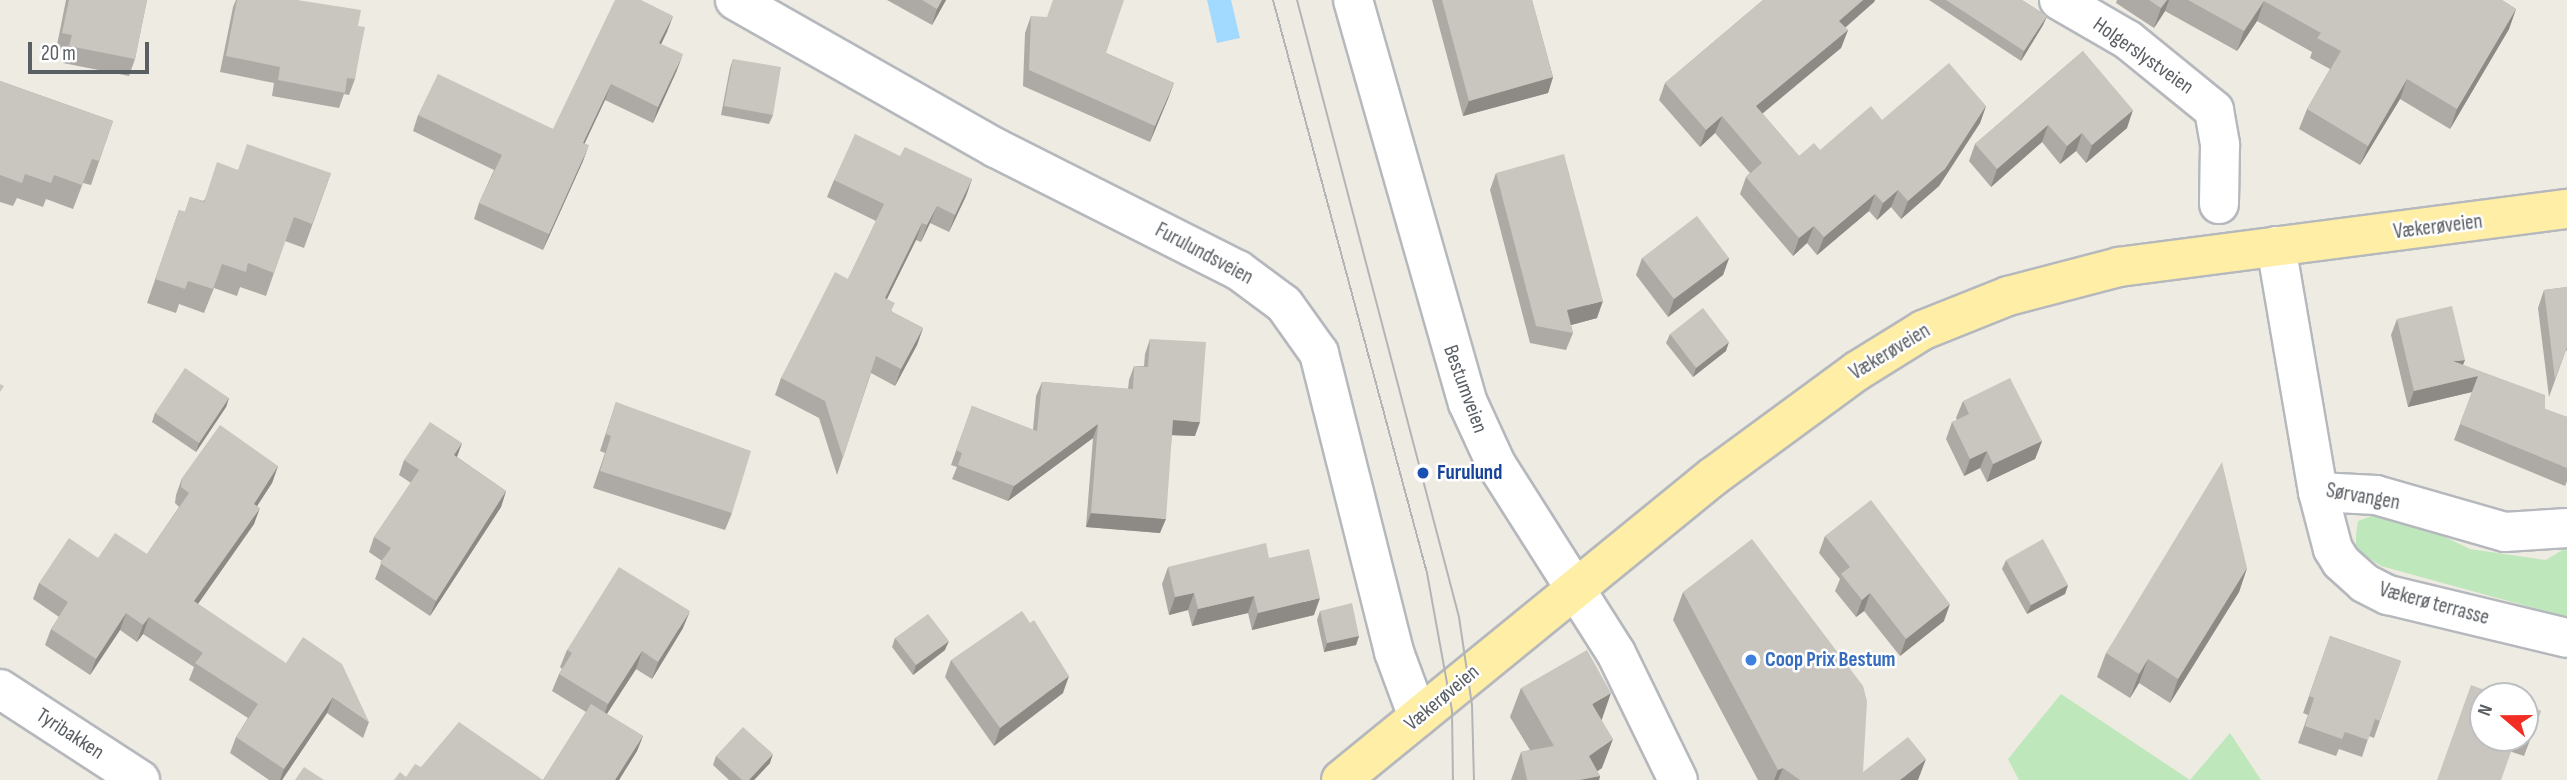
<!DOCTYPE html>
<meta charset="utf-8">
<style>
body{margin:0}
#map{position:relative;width:2567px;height:780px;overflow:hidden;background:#eeebe2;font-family:"Sofia Sans Condensed",sans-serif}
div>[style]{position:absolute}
.green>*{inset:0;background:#bee7bc}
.water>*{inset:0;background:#a1d9ff}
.roads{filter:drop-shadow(2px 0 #b5b8bd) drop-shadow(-2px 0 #b5b8bd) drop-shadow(0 2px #b5b8bd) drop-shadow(0 -2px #b5b8bd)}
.minor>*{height:38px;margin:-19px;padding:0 19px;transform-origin:19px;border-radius:19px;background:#fff}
.tertiary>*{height:38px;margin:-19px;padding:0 19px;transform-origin:19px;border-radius:19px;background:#fff}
.primary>*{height:38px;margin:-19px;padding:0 19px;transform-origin:19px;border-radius:19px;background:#ffeea6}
.tram>*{height:2px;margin:-1px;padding:0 1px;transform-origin:1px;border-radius:1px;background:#b3b4b5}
.wall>*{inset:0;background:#ada9a4}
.shaded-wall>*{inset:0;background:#8d8a86}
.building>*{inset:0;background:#c9c5bf}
.dots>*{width:19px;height:19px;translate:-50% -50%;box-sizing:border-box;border:4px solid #fff;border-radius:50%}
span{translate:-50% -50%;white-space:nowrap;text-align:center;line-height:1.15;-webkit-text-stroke:5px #fff;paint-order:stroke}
.street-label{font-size:21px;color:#5a5f64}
.transit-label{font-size:21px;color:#164399;font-weight:700}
.left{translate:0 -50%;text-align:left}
.shop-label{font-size:21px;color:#366cbe;font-weight:700}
.north{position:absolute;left:2469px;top:682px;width:70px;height:70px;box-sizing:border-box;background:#fff;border:2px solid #bdbfc1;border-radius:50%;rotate:290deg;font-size:19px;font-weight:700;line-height:28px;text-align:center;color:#5a5f64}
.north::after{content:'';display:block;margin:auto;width:24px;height:32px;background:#f22d24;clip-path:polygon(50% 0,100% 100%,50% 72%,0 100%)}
.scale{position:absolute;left:28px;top:42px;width:121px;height:32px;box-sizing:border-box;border:4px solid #5a5f64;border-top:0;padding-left:9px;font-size:21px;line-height:24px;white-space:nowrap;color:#5a5f64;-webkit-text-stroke:5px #fff;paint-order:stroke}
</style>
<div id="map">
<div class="green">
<i style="clip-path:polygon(2388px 510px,2470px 549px,2546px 560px,2567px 547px,2567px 617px,2381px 566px,2356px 549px,2356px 535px,2358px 521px)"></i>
<i style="clip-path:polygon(2061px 694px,2190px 780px,2230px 733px,2261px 780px,2019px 780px,2008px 759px)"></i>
</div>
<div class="water">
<i style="clip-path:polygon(1207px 0,1231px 0,1240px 38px,1217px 43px)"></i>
</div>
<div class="roads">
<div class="minor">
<i style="left:735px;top:0;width:300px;rotate:29.6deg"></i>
<i style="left:996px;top:148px;width:271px;rotate:26.8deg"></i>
<i style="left:1238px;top:270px;width:57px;rotate:36.5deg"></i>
<i style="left:1284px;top:304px;width:60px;rotate:54.5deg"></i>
<i style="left:1319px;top:353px;width:308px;rotate:75.9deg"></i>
<i style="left:1394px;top:652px;width:69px;rotate:69.7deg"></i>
<i style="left:2059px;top:0;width:80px;rotate:30.1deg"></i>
<i style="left:2128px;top:40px;width:111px;rotate:39.1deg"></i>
<i style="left:2214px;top:110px;width:36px;rotate:80deg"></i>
<i style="left:2220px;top:145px;width:59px;rotate:91deg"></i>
<i style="left:2276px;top:246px;width:250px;rotate:80.3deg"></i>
<i style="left:2318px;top:492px;width:59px;rotate:75.3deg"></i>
<i style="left:2333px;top:549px;width:15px;rotate:58deg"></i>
<i style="left:2341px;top:562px;width:31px;rotate:42deg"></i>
<i style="left:2364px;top:583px;width:27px;rotate:27deg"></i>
<i style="left:2388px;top:595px;width:184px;rotate:13.5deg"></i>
<i style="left:2318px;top:492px;width:58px;rotate:3deg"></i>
<i style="left:2376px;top:495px;width:134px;rotate:16deg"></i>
<i style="left:2505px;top:532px;width:62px;rotate:-3.7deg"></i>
<i style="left:0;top:689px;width:167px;rotate:33deg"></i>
</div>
<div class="tertiary">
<i style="left:1353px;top:0;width:419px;rotate:74.1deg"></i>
<i style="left:1468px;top:403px;width:67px;rotate:65.3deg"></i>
<i style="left:1496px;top:464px;width:224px;rotate:57.6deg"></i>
<i style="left:1616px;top:653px;width:141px;rotate:64deg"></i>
</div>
<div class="primary">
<i style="left:1341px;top:780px;width:481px;rotate:-39.2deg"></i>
<i style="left:1714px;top:476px;width:177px;rotate:-36.3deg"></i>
<i style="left:1857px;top:371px;width:78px;rotate:-31.8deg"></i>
<i style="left:1923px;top:330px;width:92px;rotate:-21.8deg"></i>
<i style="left:2008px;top:296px;width:115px;rotate:-14.6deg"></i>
<i style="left:2119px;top:267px;width:452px;rotate:-7.4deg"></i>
</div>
</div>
<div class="tram">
<i style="left:1273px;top:0;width:593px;rotate:74.96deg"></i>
<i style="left:1427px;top:573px;width:140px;rotate:79.7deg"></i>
<i style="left:1452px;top:711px;width:69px;rotate:89.2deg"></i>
<i style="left:1297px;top:0;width:638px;rotate:75.29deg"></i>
<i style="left:1459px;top:617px;width:89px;rotate:81.6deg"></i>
<i style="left:1472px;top:705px;width:75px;rotate:88.5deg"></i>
</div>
<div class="wall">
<i style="clip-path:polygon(66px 0,147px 0,135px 59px,129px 76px,63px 63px,65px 52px,56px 50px)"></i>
<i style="clip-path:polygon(236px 0,297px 0,358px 26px,355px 79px,349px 95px,344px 94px,339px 108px,272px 96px,274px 83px,220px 72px,233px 7px)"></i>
<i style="clip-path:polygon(887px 0,946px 0,932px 25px)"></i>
<i style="clip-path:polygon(1432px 0,1532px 0,1553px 77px,1548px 93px,1463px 116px)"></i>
<i style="clip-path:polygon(1763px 0,1875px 0,1874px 2px,1845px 28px,1848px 30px,1841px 48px,1762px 113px,1799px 156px,1820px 150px,1882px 120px,1986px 106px,1980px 123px,1939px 186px,1901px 219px,1891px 207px,1877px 220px,1869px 211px,1817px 255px,1807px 243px,1793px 256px,1740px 194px,1746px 177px,1750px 173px,1715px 133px,1700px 147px,1659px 100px,1665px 83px)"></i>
<i style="clip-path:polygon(1929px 0,2022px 0,2047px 16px,2043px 25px,2021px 61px)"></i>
<i style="clip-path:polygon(2117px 0,2502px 0,2516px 9px,2509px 29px,2450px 129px,2400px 99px,2360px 165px,2299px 129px,2307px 109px,2330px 69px,2310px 58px,2312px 52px,2257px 21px,2237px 51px,2165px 11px,2154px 28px,2116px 3px)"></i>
<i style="clip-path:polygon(673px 16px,661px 44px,677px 70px,653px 123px,605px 100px,585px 143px,583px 161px,543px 250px,474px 219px,479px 203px,494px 170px,413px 131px,418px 115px,553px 129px)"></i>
<i style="clip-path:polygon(1031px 16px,1106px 53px,1174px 83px,1150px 142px,1023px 86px,1025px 33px)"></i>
<i style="clip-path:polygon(2083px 51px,2127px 128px,2086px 163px,2076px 151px,2060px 164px,2042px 142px,1991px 187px,1969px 161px,1975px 144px)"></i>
<i style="clip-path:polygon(733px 59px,773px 115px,769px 124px,721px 115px,730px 68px)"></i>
<i style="clip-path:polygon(0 81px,113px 121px,91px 185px,83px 183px,73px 209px,46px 199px,43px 207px,17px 198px,13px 206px,0 202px)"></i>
<i style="clip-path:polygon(900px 156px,972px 179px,966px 196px,949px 232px,930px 223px,921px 242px,916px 240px,887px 299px,892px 312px,923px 328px,917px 345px,895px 386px,871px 373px,837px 475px,819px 418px,775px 395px,781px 378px,848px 279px,876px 221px,827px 197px,834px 180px)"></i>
<i style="clip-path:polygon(238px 170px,331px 173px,304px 248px,285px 241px,266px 296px,240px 287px,237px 296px,214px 288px,204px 313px,179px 304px,176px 313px,147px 303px,179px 210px,185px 212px,190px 197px,203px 201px)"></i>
<i style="clip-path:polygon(1496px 173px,1597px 318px,1571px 325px,1573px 333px,1566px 350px,1530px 343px,1490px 190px)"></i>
<i style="clip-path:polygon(1642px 258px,1729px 258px,1723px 275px,1668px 317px,1636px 275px)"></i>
<i style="clip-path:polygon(2567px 287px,2567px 351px,2566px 350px,2549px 397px,2538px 308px,2544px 290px)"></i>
<i style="clip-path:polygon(2397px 319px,2463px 365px,2545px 409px,2567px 417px,2567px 481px,2565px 486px,2454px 440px,2472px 392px,2408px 407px,2391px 335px)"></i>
<i style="clip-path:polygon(1670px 334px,1726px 351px,1693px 377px,1666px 343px)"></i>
<i style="clip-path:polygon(1150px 339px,1195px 436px,1172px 435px,1160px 533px,1086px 527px,1093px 438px,1008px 501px,952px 479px,957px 467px,951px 465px,972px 406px,1033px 430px,1036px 396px,1042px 382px,1128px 389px,1129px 380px,1134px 366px,1144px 366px,1145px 354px)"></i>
<i style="clip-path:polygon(229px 398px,226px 407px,196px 452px,152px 422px,155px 413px)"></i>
<i style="clip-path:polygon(1963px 401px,2042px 441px,2035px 459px,1987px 482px,1980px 468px,1964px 476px,1946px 439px,1952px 422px,1957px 420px,1956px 418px)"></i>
<i style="clip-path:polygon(616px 402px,732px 513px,725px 530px,593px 488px,605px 453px,600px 451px)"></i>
<i style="clip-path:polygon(462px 443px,457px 457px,506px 491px,501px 507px,430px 616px,375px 579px,382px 561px,369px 552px,374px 537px,411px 483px,399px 475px,404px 460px)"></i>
<i style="clip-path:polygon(278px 466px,272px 483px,257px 506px,254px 524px,198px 604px,369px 722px,363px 738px,327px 713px,282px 780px,269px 780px,230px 753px,236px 737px,248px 718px,189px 680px,194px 667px,143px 634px,137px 642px,120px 630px,90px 675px,45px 645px,51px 629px,59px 617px,33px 599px,39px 583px,98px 558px,147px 554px,179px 507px,175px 503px,176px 495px,182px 478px)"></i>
<i style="clip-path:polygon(1825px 536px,1944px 621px,1900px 656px,1864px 611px,1856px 617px,1835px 591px,1840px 579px,1819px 553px)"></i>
<i style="clip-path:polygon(1269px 558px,1314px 615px,1252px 630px,1248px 613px,1192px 626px,1188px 610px,1169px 615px,1162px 584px,1168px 567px)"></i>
<i style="clip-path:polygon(2006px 560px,2068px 585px,2065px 594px,2027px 614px,2002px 569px)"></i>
<i style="clip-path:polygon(2247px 568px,2239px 592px,2170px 703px,2139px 683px,2130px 698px,2097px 677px,2106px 653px)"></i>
<i style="clip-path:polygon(1683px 592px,1863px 772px,1918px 780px,1758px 780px,1673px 620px)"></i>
<i style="clip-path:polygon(1320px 611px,1359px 636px,1356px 645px,1324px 652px,1317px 620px)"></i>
<i style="clip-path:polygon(683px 628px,652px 679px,636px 669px,607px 714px,643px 736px,637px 751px,619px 780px,394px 780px,406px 777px,421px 767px,543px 780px,586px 712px,552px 691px,559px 674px,562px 669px,560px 667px,567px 650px)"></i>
<i style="clip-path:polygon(2330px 636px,2401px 661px,2374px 738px,2369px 736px,2362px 757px,2339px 749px,2336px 756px,2298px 743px,2308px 715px,2303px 713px)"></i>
<i style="clip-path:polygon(895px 638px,945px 650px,913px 675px,892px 647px)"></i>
<i style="clip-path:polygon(951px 660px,1063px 693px,994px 746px,945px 677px)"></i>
<i style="clip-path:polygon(1521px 688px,1602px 720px,1602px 768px,1597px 771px,1600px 776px,1599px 780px,1511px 780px,1521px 752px,1530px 750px,1510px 717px)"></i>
<i style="clip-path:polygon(2525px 705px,2541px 711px,2524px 756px,2512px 752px,2483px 738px,2525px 738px)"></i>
<i style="clip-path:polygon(716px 756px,770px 763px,754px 780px,729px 780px,713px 765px)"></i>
</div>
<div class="shaded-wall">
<i style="clip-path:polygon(942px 0,946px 0,932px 25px,937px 9px)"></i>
<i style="clip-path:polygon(1863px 0,1875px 0,1874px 2px,1833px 38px,1839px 21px)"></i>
<i style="clip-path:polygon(2167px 0,2169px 0,2165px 11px,2154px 28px,2161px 8px)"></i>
<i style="clip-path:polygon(2264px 1px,2257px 21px,2237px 51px,2244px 31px)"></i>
<i style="clip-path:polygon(2516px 9px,2509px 29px,2450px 129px,2457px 109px)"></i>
<i style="clip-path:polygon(673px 16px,667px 32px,654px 59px,659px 43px)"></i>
<i style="clip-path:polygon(2047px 16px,2043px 25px,2021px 61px,2024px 51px)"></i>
<i style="clip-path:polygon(1848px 30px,1841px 48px,1750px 124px,1756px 106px)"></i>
<i style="clip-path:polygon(683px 54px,677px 70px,653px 123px,658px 107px)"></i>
<i style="clip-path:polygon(1553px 77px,1548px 93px,1463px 116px,1469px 101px)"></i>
<i style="clip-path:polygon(2407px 79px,2400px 99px,2360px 165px,2368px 146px)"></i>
<i style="clip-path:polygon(1174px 83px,1168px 99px,1150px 142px,1155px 126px)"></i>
<i style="clip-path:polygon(611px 84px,605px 100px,577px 159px,583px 143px)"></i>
<i style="clip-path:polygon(1986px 106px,1980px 123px,1939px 186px,1901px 219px,1908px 201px)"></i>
<i style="clip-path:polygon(2133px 110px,2127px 128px,2086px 163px,2092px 145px)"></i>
<i style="clip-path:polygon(1722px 116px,1715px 133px,1700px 147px,1706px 130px)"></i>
<i style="clip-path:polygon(2048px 125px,2042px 142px,1991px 187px,1997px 169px)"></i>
<i style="clip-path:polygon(2082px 133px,2076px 151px,2060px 164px,2067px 146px)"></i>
<i style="clip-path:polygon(589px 145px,583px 161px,543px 250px,549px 234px)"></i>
<i style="clip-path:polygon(972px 179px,966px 196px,949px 232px,955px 215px)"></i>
<i style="clip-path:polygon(1898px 190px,1891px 207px,1877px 220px,1883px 203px)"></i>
<i style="clip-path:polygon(1875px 194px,1869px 211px,1817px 255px,1824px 237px)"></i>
<i style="clip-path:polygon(937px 206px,930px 223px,921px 242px,927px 225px)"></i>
<i style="clip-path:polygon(922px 223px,916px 240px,879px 315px,885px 298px)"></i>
<i style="clip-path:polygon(1814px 226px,1807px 243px,1793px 256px,1799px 238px)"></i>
<i style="clip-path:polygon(1729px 258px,1723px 275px,1668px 317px,1674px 299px)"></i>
<i style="clip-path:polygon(1603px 301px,1597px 318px,1560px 328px,1567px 310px)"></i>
<i style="clip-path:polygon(923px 328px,917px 345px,895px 386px,901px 369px)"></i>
<i style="clip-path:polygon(1729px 342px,1726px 351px,1693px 377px,1696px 368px)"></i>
<i style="clip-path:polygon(2465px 360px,2459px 375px,2453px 361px)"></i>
<i style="clip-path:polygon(2478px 376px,2472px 392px,2408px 407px,2414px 391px)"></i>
<i style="clip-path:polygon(229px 398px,226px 407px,196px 452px,199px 443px)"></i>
<i style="clip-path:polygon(1173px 420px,1200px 422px,1195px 436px,1168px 435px)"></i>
<i style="clip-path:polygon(1098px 424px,1093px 438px,1008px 501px,1014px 486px)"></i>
<i style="clip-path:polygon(2042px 441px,2035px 459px,1987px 482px,1993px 464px)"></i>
<i style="clip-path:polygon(462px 443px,456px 459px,454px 455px)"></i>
<i style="clip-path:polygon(1987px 451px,1980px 468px,1964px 476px,1970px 459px)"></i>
<i style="clip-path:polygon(278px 466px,272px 483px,248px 520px,254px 504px)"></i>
<i style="clip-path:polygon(506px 491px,501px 507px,430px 616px,436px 601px)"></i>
<i style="clip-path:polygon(260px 508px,254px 524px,188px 618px,194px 601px)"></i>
<i style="clip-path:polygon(1091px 513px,1166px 519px,1160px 533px,1086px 527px)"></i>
<i style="clip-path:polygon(2247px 568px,2239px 592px,2170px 703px,2178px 679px)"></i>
<i style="clip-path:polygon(2068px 585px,2065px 594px,2027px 614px,2031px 605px)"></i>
<i style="clip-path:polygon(1194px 593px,1188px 610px,1169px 615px,1175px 597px)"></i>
<i style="clip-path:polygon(1870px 593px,1864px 611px,1856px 617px,1862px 600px)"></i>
<i style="clip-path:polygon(1254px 596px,1248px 613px,1192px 626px,1198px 609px)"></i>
<i style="clip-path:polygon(1320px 598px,1314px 615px,1252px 630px,1258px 613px)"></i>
<i style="clip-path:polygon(1950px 604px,1944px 621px,1900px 656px,1906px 639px)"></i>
<i style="clip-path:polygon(690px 611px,683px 628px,652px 679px,658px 662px)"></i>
<i style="clip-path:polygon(126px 613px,120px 630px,90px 675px,96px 659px)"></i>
<i style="clip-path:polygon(149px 617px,143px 634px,137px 642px,143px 625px)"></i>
<i style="clip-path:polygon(1359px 636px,1356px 645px,1324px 652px,1327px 643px)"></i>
<i style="clip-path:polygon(949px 641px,945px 650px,913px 675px,916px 665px)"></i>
<i style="clip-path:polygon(642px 651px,636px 669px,602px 721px,608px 704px)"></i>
<i style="clip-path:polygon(2148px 659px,2139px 683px,2130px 698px,2139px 674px)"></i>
<i style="clip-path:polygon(1069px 676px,1063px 693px,994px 746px,1000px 728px)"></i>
<i style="clip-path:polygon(1611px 693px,1601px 722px,1592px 704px)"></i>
<i style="clip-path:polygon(333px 697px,327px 713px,282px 780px,280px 780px,284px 769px)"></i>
<i style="clip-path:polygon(643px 736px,637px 751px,619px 780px,615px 780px)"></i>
<i style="clip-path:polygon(1613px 739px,1602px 768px,1587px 778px,1600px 776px,1599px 780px,1580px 780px,1589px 756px)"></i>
<i style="clip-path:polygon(773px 754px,770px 763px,754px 780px,749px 780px)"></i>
<i style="clip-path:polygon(1926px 759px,1918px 780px,1900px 780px)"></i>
<i style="clip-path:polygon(1783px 768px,1778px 780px,1774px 780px,1778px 770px)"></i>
</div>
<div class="building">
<i style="clip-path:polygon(69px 0,147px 0,135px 59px,69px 46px,72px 35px,62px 33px)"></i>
<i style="clip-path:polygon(237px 0,297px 0,361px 10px,358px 26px,365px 27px,360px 52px,355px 79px,347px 78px,345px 93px,278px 80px,280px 67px,226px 56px)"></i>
<i style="clip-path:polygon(615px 0,641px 0,673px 16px,659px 43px,683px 54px,658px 107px,611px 84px,583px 143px,589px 145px,549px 234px,479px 203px,502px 155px,418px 115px,438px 74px,553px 129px)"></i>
<i style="clip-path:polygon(922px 0,942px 0,937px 9px)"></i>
<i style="clip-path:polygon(1053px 0,1124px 0,1106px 53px,1174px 83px,1155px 126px,1029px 70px,1031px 16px,1047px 17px)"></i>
<i style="clip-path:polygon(1442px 0,1532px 0,1553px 77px,1469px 101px)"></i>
<i style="clip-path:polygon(1763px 0,1863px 0,1839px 21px,1848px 30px,1756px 106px,1799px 156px,1814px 143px,1820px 150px,1871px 106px,1882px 120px,1949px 63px,1986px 106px,1945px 169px,1908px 201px,1898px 190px,1883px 203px,1875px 194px,1824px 237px,1814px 226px,1799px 238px,1746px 177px,1762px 163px,1722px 116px,1706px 130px,1665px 83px)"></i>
<i style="clip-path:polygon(1946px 0,2022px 0,2047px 16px,2024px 51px)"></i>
<i style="clip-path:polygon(2149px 0,2167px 0,2161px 8px)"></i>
<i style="clip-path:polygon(2188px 0,2502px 0,2516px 9px,2457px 109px,2407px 79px,2368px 146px,2307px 109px,2341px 51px,2317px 38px,2321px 33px,2264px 1px,2244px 31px)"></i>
<i style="clip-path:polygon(2083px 51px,2133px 110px,2092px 145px,2082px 133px,2067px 146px,2048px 125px,1997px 169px,1975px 144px)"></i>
<i style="clip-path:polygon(733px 59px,781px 67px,773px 115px,724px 106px)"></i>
<i style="clip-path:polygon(0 81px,113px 121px,99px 161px,92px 159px,82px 185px,54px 175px,51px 183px,25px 174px,22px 183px,0 175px)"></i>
<i style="clip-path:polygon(855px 134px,900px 156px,905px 147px,972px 179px,955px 215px,937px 206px,927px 225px,922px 223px,885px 298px,895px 303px,891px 311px,923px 328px,901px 369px,876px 356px,843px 458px,825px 401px,781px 378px,835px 272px,848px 279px,884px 204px,834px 180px)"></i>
<i style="clip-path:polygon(247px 144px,331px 173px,312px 224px,294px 217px,274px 273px,248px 263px,246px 272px,222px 264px,213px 289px,188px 281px,185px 289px,155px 279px,179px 210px,185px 212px,190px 197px,204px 202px,217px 162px,238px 170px)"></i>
<i style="clip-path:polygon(1564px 154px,1603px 301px,1567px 310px,1573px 333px,1536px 326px,1496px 173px)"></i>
<i style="clip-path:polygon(1697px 216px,1729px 258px,1674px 299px,1642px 258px)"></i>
<i style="clip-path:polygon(2567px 287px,2567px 347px,2555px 379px,2544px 290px)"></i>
<i style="clip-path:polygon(2452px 306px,2465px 360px,2453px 361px,2545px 395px,2545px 409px,2567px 417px,2567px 468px,2460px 424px,2478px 376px,2414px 391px,2397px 319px)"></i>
<i style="clip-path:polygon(1703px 308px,1729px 342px,1696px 368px,1670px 334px)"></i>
<i style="clip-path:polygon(1150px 339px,1206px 342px,1200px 422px,1173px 420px,1166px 519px,1091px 513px,1098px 424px,1014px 486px,958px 465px,962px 453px,956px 450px,972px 406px,1037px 431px,1042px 382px,1133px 389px,1134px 366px,1148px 367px)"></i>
<i style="clip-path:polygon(185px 368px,229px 398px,199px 443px,155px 413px)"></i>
<i style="clip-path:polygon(2010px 378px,2042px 441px,1993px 464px,1987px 451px,1970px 459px,1952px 422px,1969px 414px,1963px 401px)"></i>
<i style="clip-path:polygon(0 384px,4px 386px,0 392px)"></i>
<i style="clip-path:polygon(616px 402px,751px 451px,732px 513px,600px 471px,611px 436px,606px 434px)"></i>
<i style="clip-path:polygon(430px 422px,462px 443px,454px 455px,506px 491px,436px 601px,380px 563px,391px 548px,374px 537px,419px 470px,404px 460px)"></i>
<i style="clip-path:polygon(220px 425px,278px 466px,254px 504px,260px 508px,194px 601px,286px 663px,303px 637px,342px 664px,369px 722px,333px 697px,284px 769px,236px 737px,258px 704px,195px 663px,203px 653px,149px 617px,143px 625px,126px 613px,96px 659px,51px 629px,68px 602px,39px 583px,69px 538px,98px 558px,115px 533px,147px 554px,189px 493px,181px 487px,182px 478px)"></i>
<i style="clip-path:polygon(2222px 462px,2247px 568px,2178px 679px,2148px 659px,2139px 674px,2106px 653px)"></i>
<i style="clip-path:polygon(1871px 500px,1950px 604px,1906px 639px,1870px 593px,1862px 600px,1841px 574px,1850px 567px,1825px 536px)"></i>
<i style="clip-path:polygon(1752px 539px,1863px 686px,1867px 701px,1863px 772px,1908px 737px,1926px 759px,1900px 780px,1800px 780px,1783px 768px,1778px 770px,1683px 592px)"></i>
<i style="clip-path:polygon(2043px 539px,2068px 585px,2031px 605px,2006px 560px)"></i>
<i style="clip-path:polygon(1266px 543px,1269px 558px,1309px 549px,1320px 598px,1258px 613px,1254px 596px,1198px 609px,1194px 593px,1175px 597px,1168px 567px)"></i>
<i style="clip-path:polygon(619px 567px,690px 611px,658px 662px,642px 651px,608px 704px,559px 674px,572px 653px,567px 650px)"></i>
<i style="clip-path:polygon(1352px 603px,1359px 636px,1327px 643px,1320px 611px)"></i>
<i style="clip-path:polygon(1022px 611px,1030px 623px,1034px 620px,1069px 676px,1000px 728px,951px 660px)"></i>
<i style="clip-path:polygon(928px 614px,949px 641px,916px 665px,895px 638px)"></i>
<i style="clip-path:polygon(2330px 636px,2401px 661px,2380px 721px,2375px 719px,2368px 740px,2345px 732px,2342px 739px,2305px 726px,2314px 698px,2309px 696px)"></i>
<i style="clip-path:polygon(1587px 650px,1611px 693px,1592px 704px,1613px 739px,1589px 756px,1600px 776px,1580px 780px,1527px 780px,1521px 752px,1554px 746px,1521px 688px)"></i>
<i style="clip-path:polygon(2471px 685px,2501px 696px,2483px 696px,2483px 738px,2516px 738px,2501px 780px,2437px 780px)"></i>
<i style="clip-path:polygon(591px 704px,643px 736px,615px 780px,394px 780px,400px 772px,406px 777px,415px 764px,421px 767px,459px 722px,543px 780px)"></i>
<i style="clip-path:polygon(2525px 705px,2541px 711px,2530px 739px,2525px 737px)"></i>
<i style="clip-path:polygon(743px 727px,773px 754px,749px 780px,742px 780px,716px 756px)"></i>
<i style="clip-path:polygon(304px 767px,324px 780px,295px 780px)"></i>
</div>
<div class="dots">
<i style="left:1423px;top:473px;background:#1a4fb4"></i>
<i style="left:1751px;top:660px;background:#3f7fe0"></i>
</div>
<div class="street-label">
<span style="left:2143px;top:56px;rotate:35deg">Holgerslystveien</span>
<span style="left:2438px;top:227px;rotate:-7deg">Vækerøveien</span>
<span style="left:1204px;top:254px;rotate:28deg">Furulundsveien</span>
<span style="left:1890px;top:352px;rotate:-31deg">Vækerøveien</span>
<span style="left:1465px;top:389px;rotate:70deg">Bestumveien</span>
<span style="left:2363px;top:497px;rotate:10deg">Sørvangen</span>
<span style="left:2434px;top:604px;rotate:15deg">Vækerø terrasse</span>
<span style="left:1442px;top:698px;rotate:-40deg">Vækerøveien</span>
<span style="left:70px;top:734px;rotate:33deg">Tyribakken</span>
</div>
<div class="transit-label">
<span class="left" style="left:1437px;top:473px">Furulund</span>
</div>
<div class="shop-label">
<span class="left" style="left:1765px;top:660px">Coop Prix Bestum</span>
</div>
<div class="north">N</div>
<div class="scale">20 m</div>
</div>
